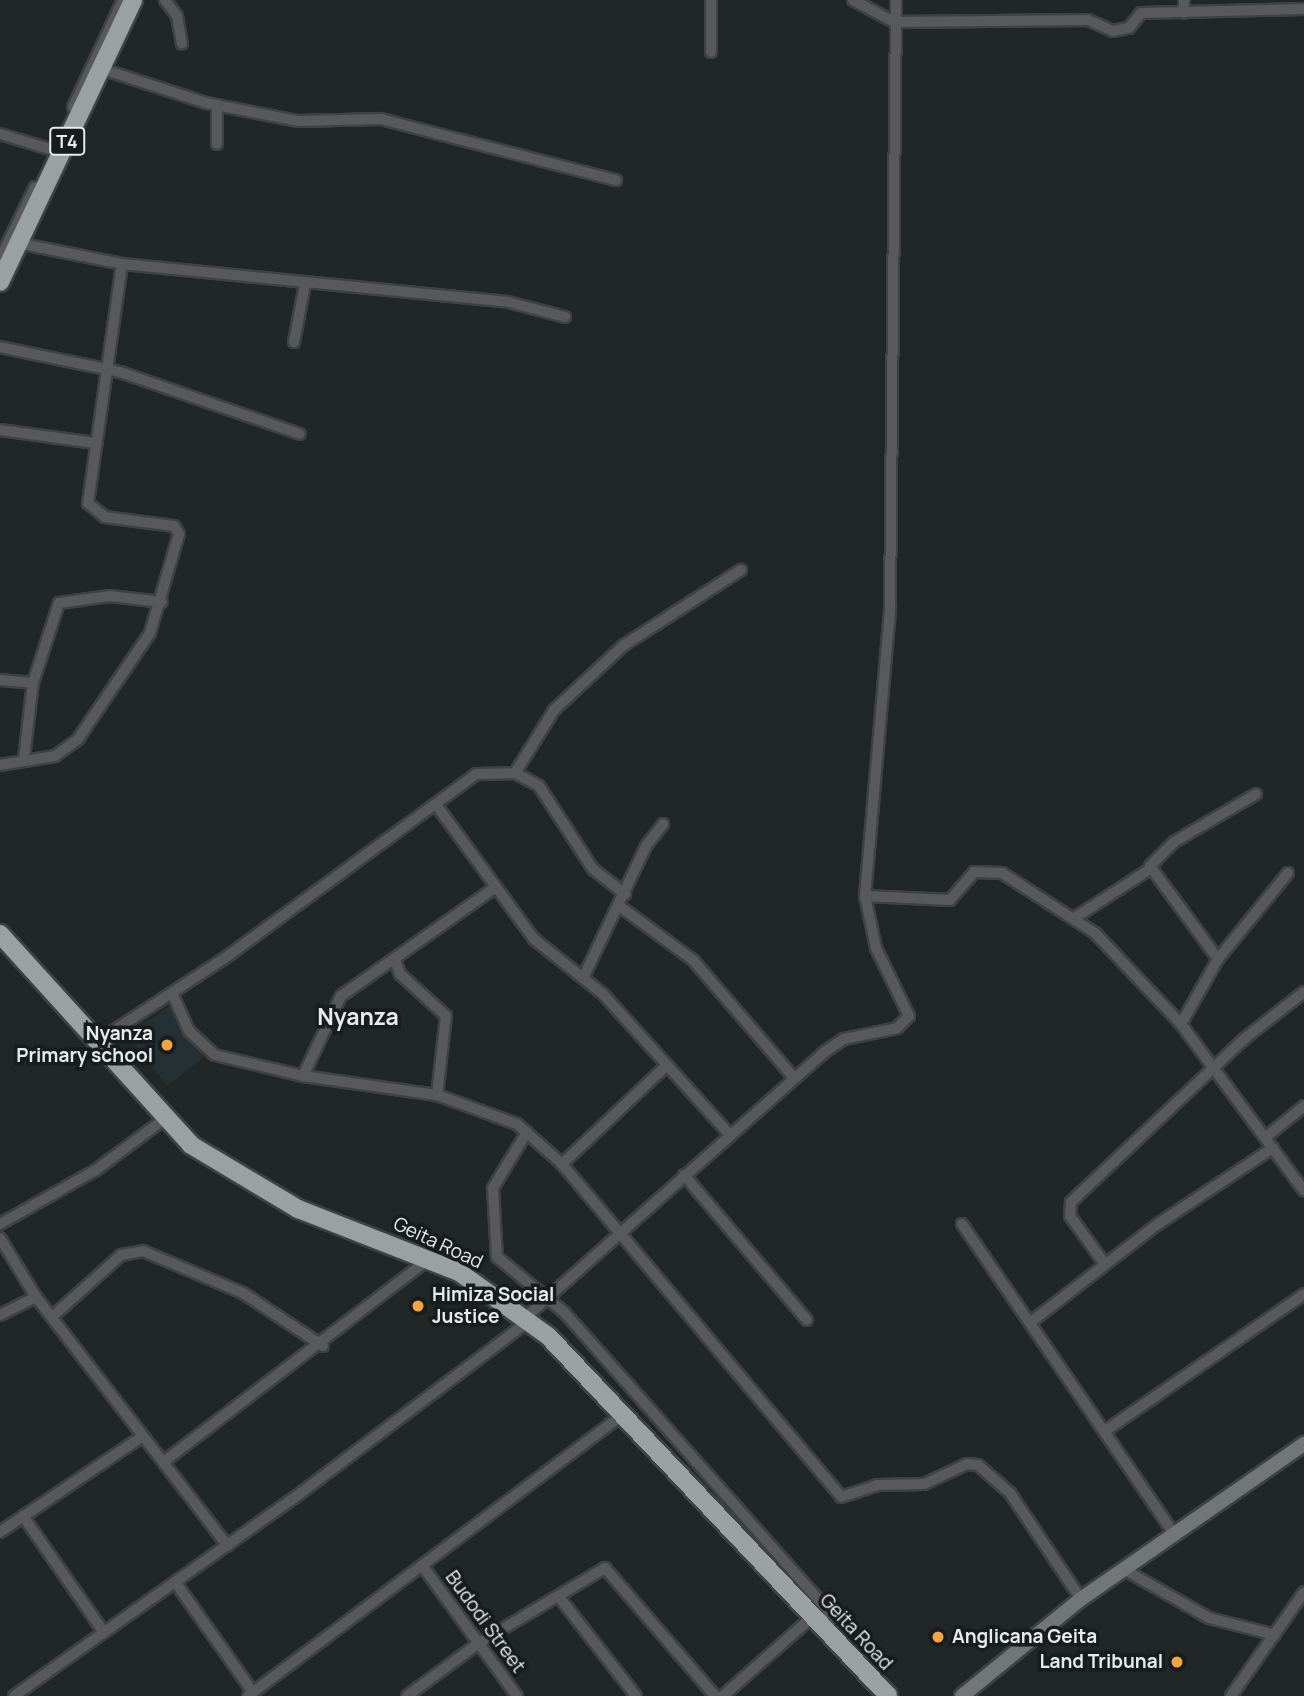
<!DOCTYPE html>
<style>
body{margin:0}
#map{position:relative;width:1304px;height:1696px;overflow:hidden;background:#212627;font-family:Manrope,sans-serif}
div>[style]{position:absolute}
.built>*{inset:0;background:#253034}
.roads{filter:drop-shadow(2px 0 #3d4243) drop-shadow(-2px 0 #3d4243) drop-shadow(0 2px #3d4243) drop-shadow(0 -2px #3d4243)}
.street>*{height:10px;margin:-5px;padding:0 5px;transform-origin:5px;border-radius:5px;background:#57595a}
.secondary>*{height:14px;margin:-7px;padding:0 7px;transform-origin:7px;border-radius:7px;background:#727677}
.highway>*{height:18px;margin:-9px;padding:0 9px;transform-origin:9px;border-radius:9px;background:#9ba1a2}
.dots>*{width:19px;height:19px;translate:-50% -50%;box-sizing:border-box;border:4px solid #181c1e;border-radius:50%}
span{translate:-50% -50%;white-space:nowrap;text-align:center;line-height:1.15;-webkit-text-stroke:7px #181c1e;paint-order:stroke}
.shield-label span{padding:2px 5px;background:#181c1e;border:2px solid;border-radius:5px;-webkit-text-stroke-width:0}
.shield-label{font-size:18px;color:#e8ebec;font-weight:700}
.poi-label{font-size:19px;color:#e8ebec;font-weight:700}
.right{translate:-100% -50%;text-align:right}
.left{translate:0 -50%;text-align:left}
.street-label{font-size:19px;color:#e8ebec}
.quarter-label{font-size:23px;color:#e8ebec;font-weight:700}
</style>
<div id="map">
<div class="built">
<i style="clip-path:polygon(171px 1005px,204px 1057px,167px 1086px,128px 1034px)"></i>
</div>
<div class="roads">
<div class="street">
<i style="left:165px;top:0;width:20px;rotate:53deg"></i>
<i style="left:177px;top:16px;width:28px;rotate:80deg"></i>
<i style="left:853px;top:0;width:47px;rotate:28.2deg"></i>
<i style="left:894px;top:22px;width:194px;rotate:-0.6deg"></i>
<i style="left:1088px;top:20px;width:27px;rotate:24deg"></i>
<i style="left:1113px;top:31px;width:16px;rotate:-11deg"></i>
<i style="left:1129px;top:28px;width:19px;rotate:-51deg"></i>
<i style="left:1141px;top:13px;width:163px;rotate:-1.4deg"></i>
<i style="left:1184px;top:0;width:13px;rotate:90deg"></i>
<i style="left:711px;top:52px;width:52px;rotate:-90deg"></i>
<i style="left:102px;top:69px;width:109px;rotate:18.1deg"></i>
<i style="left:206px;top:103px;width:94px;rotate:11.1deg"></i>
<i style="left:298px;top:121px;width:83px;rotate:-1.4deg"></i>
<i style="left:381px;top:119px;width:243px;rotate:14.6deg"></i>
<i style="left:73px;top:107px;width:118px;rotate:-65deg"></i>
<i style="left:0;top:134px;width:55px;rotate:16.8deg"></i>
<i style="left:217px;top:144px;width:39px;rotate:-90deg"></i>
<i style="left:18px;top:243px;width:106px;rotate:11.4deg"></i>
<i style="left:122px;top:264px;width:388px;rotate:5.6deg"></i>
<i style="left:508px;top:302px;width:59px;rotate:14.7deg"></i>
<i style="left:0;top:259px;width:80px;rotate:-64.1deg"></i>
<i style="left:294px;top:342px;width:59px;rotate:-79.3deg"></i>
<i style="left:0;top:347px;width:123px;rotate:11.8deg"></i>
<i style="left:120px;top:372px;width:190px;rotate:19deg"></i>
<i style="left:0;top:430px;width:96px;rotate:7.8deg"></i>
<i style="left:0;top:680px;width:33px;rotate:5deg"></i>
<i style="left:24px;top:758px;width:76px;rotate:-83.2deg"></i>
<i style="left:33px;top:683px;width:84px;rotate:-72deg"></i>
<i style="left:59px;top:603px;width:51px;rotate:-7.8deg"></i>
<i style="left:110px;top:596px;width:52px;rotate:6.6deg"></i>
<i style="left:0;top:765px;width:56px;rotate:-9.3deg"></i>
<i style="left:55px;top:756px;width:29px;rotate:-36deg"></i>
<i style="left:78px;top:739px;width:128px;rotate:-55.8deg"></i>
<i style="left:150px;top:633px;width:103px;rotate:-73.7deg"></i>
<i style="left:179px;top:534px;width:9px;rotate:-122deg"></i>
<i style="left:174px;top:526px;width:70px;rotate:-172.6deg"></i>
<i style="left:105px;top:517px;width:22px;rotate:-141deg"></i>
<i style="left:88px;top:503px;width:241px;rotate:-81.9deg"></i>
<i style="left:515px;top:773px;width:74px;rotate:-58.2deg"></i>
<i style="left:554px;top:710px;width:96px;rotate:-42.9deg"></i>
<i style="left:624px;top:645px;width:139px;rotate:-32.7deg"></i>
<i style="left:437px;top:806px;width:165px;rotate:53.9deg"></i>
<i style="left:534px;top:939px;width:88px;rotate:38.6deg"></i>
<i style="left:603px;top:994px;width:188px;rotate:48deg"></i>
<i style="left:1288px;top:873px;width:111px;rotate:129.1deg"></i>
<i style="left:1218px;top:959px;width:75px;rotate:119.6deg"></i>
<i style="left:1181px;top:1024px;width:207px;rotate:53.6deg"></i>
<i style="left:865px;top:896px;width:85px;rotate:2.7deg"></i>
<i style="left:950px;top:900px;width:37px;rotate:-49deg"></i>
<i style="left:974px;top:872px;width:28px;rotate:2deg"></i>
<i style="left:1002px;top:873px;width:111px;rotate:32.8deg"></i>
<i style="left:1095px;top:933px;width:125px;rotate:46.6deg"></i>
<i style="left:622px;top:908px;width:88px;rotate:36.2deg"></i>
<i style="left:693px;top:960px;width:155px;rotate:49.4deg"></i>
<i style="left:1076px;top:917px;width:88px;rotate:-33deg"></i>
<i style="left:395px;top:959px;width:16px;rotate:72deg"></i>
<i style="left:400px;top:974px;width:62px;rotate:42.4deg"></i>
<i style="left:446px;top:1016px;width:80px;rotate:96.5deg"></i>
<i style="left:1218px;top:959px;width:115px;rotate:-126.2deg"></i>
<i style="left:1150px;top:866px;width:34px;rotate:-45deg"></i>
<i style="left:1174px;top:842px;width:95px;rotate:-30.3deg"></i>
<i style="left:584px;top:976px;width:144px;rotate:-64.5deg"></i>
<i style="left:646px;top:846px;width:28px;rotate:-52deg"></i>
<i style="left:172px;top:993px;width:42px;rotate:65.9deg"></i>
<i style="left:189px;top:1031px;width:35px;rotate:43deg"></i>
<i style="left:215px;top:1055px;width:90px;rotate:13.4deg"></i>
<i style="left:303px;top:1076px;width:135px;rotate:8.1deg"></i>
<i style="left:437px;top:1095px;width:85px;rotate:19.9deg"></i>
<i style="left:517px;top:1124px;width:60px;rotate:41.6deg"></i>
<i style="left:562px;top:1164px;width:434px;rotate:50deg"></i>
<i style="left:841px;top:1497px;width:38px;rotate:-18deg"></i>
<i style="left:877px;top:1485px;width:47px;rotate:-1.2deg"></i>
<i style="left:924px;top:1484px;width:47px;rotate:-24.9deg"></i>
<i style="left:967px;top:1464px;width:11px;rotate:5deg"></i>
<i style="left:978px;top:1465px;width:43px;rotate:41.2deg"></i>
<i style="left:1010px;top:1493px;width:128px;rotate:56.2deg"></i>
<i style="left:95px;top:1043px;width:155px;rotate:-33.2deg"></i>
<i style="left:225px;top:958px;width:311px;rotate:-36.2deg"></i>
<i style="left:476px;top:774px;width:39px;rotate:-1deg"></i>
<i style="left:515px;top:773px;width:27px;rotate:28deg"></i>
<i style="left:539px;top:786px;width:99px;rotate:57deg"></i>
<i style="left:593px;top:869px;width:41px;rotate:38deg"></i>
<i style="left:303px;top:1076px;width:89px;rotate:-64.6deg"></i>
<i style="left:341px;top:996px;width:189px;rotate:-35.1deg"></i>
<i style="left:527px;top:1132px;width:66px;rotate:121.3deg"></i>
<i style="left:493px;top:1188px;width:69px;rotate:86.7deg"></i>
<i style="left:497px;top:1257px;width:87px;rotate:39.4deg"></i>
<i style="left:564px;top:1312px;width:397px;rotate:48.5deg"></i>
<i style="left:827px;top:1609px;width:11px;rotate:63deg"></i>
<i style="left:832px;top:1619px;width:13px;rotate:129deg"></i>
<i style="left:1266px;top:1137px;width:49px;rotate:-39.2deg"></i>
<i style="left:562px;top:1164px;width:144px;rotate:-43.3deg"></i>
<i style="left:684px;top:1175px;width:190px;rotate:49.7deg"></i>
<i style="left:0;top:1224px;width:110px;rotate:-29.4deg"></i>
<i style="left:96px;top:1170px;width:84px;rotate:-36.7deg"></i>
<i style="left:962px;top:1224px;width:377px;rotate:55.6deg"></i>
<i style="left:0;top:1238px;width:69px;rotate:58.6deg"></i>
<i style="left:36px;top:1297px;width:314px;rotate:52.4deg"></i>
<i style="left:1104px;top:1263px;width:58px;rotate:-125.9deg"></i>
<i style="left:1070px;top:1216px;width:14px;rotate:-86deg"></i>
<i style="left:1071px;top:1202px;width:238px;rotate:-43.3deg"></i>
<i style="left:1244px;top:1039px;width:76px;rotate:-38.1deg"></i>
<i style="left:0;top:1315px;width:40px;rotate:-26.6deg"></i>
<i style="left:52px;top:1317px;width:93px;rotate:-41.9deg"></i>
<i style="left:121px;top:1255px;width:22px;rotate:-10deg"></i>
<i style="left:143px;top:1251px;width:108px;rotate:22.8deg"></i>
<i style="left:243px;top:1293px;width:96px;rotate:33.5deg"></i>
<i style="left:526px;top:1317px;width:397px;rotate:-41.6deg"></i>
<i style="left:823px;top:1053px;width:25px;rotate:-34deg"></i>
<i style="left:844px;top:1039px;width:54px;rotate:-11.7deg"></i>
<i style="left:897px;top:1028px;width:17px;rotate:-45deg"></i>
<i style="left:909px;top:1016px;width:76px;rotate:-115.9deg"></i>
<i style="left:876px;top:948px;width:53px;rotate:-101.9deg"></i>
<i style="left:865px;top:896px;width:289px;rotate:-85deg"></i>
<i style="left:890px;top:608px;width:608px;rotate:-89.43deg"></i>
<i style="left:1031px;top:1322px;width:160px;rotate:-37.7deg"></i>
<i style="left:1158px;top:1224px;width:138px;rotate:-33.5deg"></i>
<i style="left:1105px;top:1431px;width:242px;rotate:-34.5deg"></i>
<i style="left:166px;top:1460px;width:332px;rotate:-37.4deg"></i>
<i style="left:23px;top:1516px;width:140px;rotate:55.2deg"></i>
<i style="left:0;top:1532px;width:172px;rotate:-33.9deg"></i>
<i style="left:424px;top:1568px;width:158px;rotate:54deg"></i>
<i style="left:1125px;top:1570px;width:97px;rotate:29.7deg"></i>
<i style="left:1209px;top:1618px;width:68px;rotate:14.4deg"></i>
<i style="left:175px;top:1582px;width:135px;rotate:54.7deg"></i>
<i style="left:559px;top:1597px;width:125px;rotate:52.1deg"></i>
<i style="left:14px;top:1696px;width:343px;rotate:-35.3deg"></i>
<i style="left:294px;top:1498px;width:296px;rotate:-37deg"></i>
<i style="left:248px;top:1696px;width:468px;rotate:-36.9deg"></i>
<i style="left:407px;top:1696px;width:89px;rotate:-36.4deg"></i>
<i style="left:479px;top:1643px;width:147px;rotate:-30.8deg"></i>
<i style="left:605px;top:1568px;width:169px;rotate:49.3deg"></i>
<i style="left:723px;top:1696px;width:119px;rotate:-41.6deg"></i>
<i style="left:1231px;top:1696px;width:127px;rotate:-54.9deg"></i>
</div>
<div class="secondary">
<i style="left:962px;top:1696px;width:154px;rotate:-39.2deg"></i>
<i style="left:1081px;top:1599px;width:272px;rotate:-34.8deg"></i>
</div>
<div class="highway">
<i style="left:0;top:282px;width:312px;rotate:-64.7deg"></i>
<i style="left:0;top:934px;width:285px;rotate:47.8deg"></i>
<i style="left:191px;top:1145px;width:125px;rotate:30.9deg"></i>
<i style="left:298px;top:1209px;width:173px;rotate:21.4deg"></i>
<i style="left:459px;top:1272px;width:110px;rotate:35.7deg"></i>
<i style="left:548px;top:1336px;width:495px;rotate:46.6deg"></i>
</div>
</div>
<div class="dots">
<i style="left:167px;top:1045px;background:#f3a443"></i>
<i style="left:418px;top:1306px;background:#f3a443"></i>
<i style="left:938px;top:1637px;background:#f3a443"></i>
<i style="left:1177px;top:1662px;background:#f3a443"></i>
</div>
<div class="shield-label">
<span style="left:67px;top:141px">T4</span>
</div>
<div class="poi-label">
<span class="right" style="left:153px;top:1045px">Nyanza<br>Primary school</span>
<span class="left" style="left:432px;top:1306px">Himiza Social<br>Justice</span>
<span class="left" style="left:952px;top:1637px">Anglicana Geita</span>
<span class="right" style="left:1163px;top:1662px">Land Tribunal</span>
</div>
<div class="street-label">
<span style="left:438px;top:1243px;rotate:25deg">Geita Road</span>
<span style="left:485px;top:1622px;rotate:54deg">Budodi Street</span>
<span style="left:856px;top:1632px;rotate:47deg">Geita Road</span>
</div>
<div class="quarter-label">
<span style="left:358px;top:1016px">Nyanza</span>
</div>
</div>
